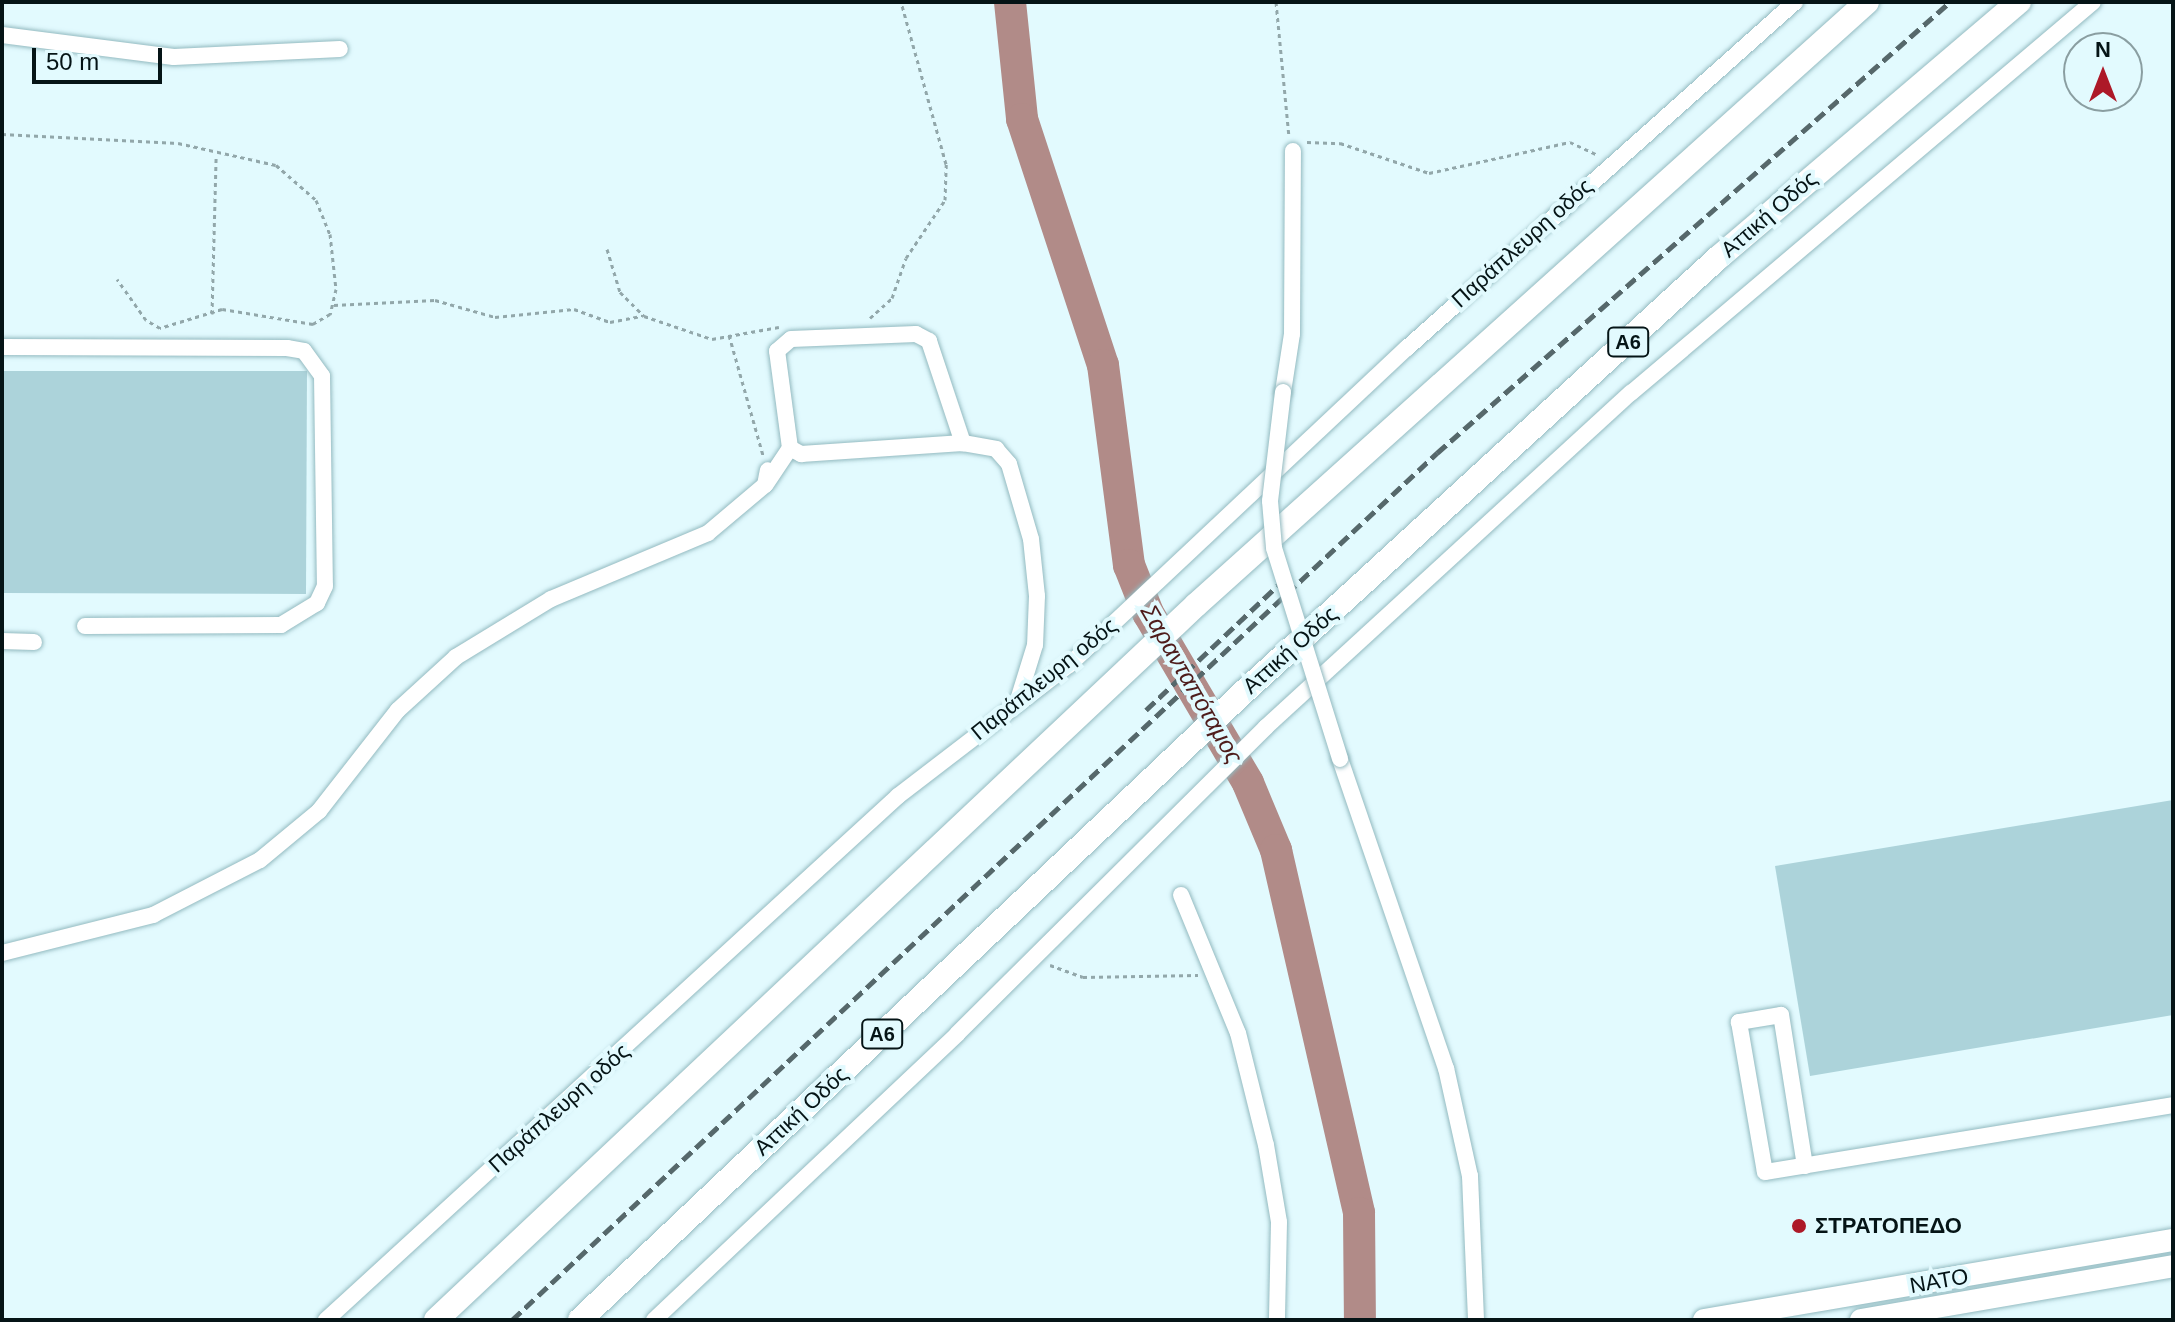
<!DOCTYPE html>
<html>
<head>
<meta charset="utf-8">
<style>
	body { margin:0 }
	#map { position:relative; width:2175px; height:1322px; overflow:hidden; background:#e2fafe; font-family:Arial,sans-serif }
	div>[style] { position:absolute }
	.river>* { height:32px; margin:-16px; padding:0 16px; transform-origin:16px; border-radius:16px; background:#b18b88 }
	.building>* { inset:0; background:#acd3da }
	.path>* { height:3px; margin-top:-1.5px; transform-origin:0; background:repeating-linear-gradient(90deg,#92a7aa 0 4px,transparent 0 8px) }
	.roads { filter:drop-shadow(0 0 2px #93bac0) drop-shadow(0 0 2px #93bac0) }
	.minor>* { height:16px; margin:-8px; padding:0 8px; transform-origin:8px; border-radius:8px; background:#fff }
	.major>* { height:22px; margin:-11px; padding:0 11px; transform-origin:11px; border-radius:11px; background:#fff }
	.highway>* { height:24px; margin:-12px; padding:0 12px; transform-origin:12px; border-radius:12px; background:#fff }
	.rail>* { height:5px; margin-top:-2.5px; transform-origin:0; background:repeating-linear-gradient(90deg,#56686b 0 12px,transparent 0 18px) }
	.bridges { filter:drop-shadow(0 0 2px #93bac0) drop-shadow(0 0 2px #93bac0) }
	.minor-bridge>* { height:16px; margin:-8px; padding:0 8px; transform-origin:8px; border-radius:8px; background:#fff }
	.dots>* { width:22px; height:22px; translate:-50% -50%; box-sizing:border-box; border:4px solid #e2fafe; border-radius:50% }
	span { translate:-50% -50%; white-space:nowrap; text-align:center; line-height:1.15; -webkit-text-stroke:8px #e2fafe; paint-order:stroke }
	.shield-label span { padding:2px 6px; background:#e2fafe; border:2px solid; border-radius:6px; -webkit-text-stroke-width:0 }
	.shield-label { font-size:20px; color:#051416; font-weight:700 }
	.street-label { font-size:22px; color:#051416 }
	.poi-label { font-size:22px; color:#051416; font-weight:700 }
	.left { translate:0 -50%; text-align:left }
	.water-label { font-size:24px; color:#4e1c1b; font-style:italic }
	.frame { position:absolute; inset:0; border:4px solid #051416; pointer-events:none }
	.north { position:absolute; left:2063px; top:32px; width:80px; height:80px; box-sizing:border-box; background:#e2fafe; border:2px solid #8a9ea1; border-radius:50%; rotate:0deg; font-size:22px; font-weight:700; line-height:32px; text-align:center; color:#051416 }
	.north::after { content:''; display:block; margin:auto; width:28px; height:36px; background:#ad1928; clip-path:polygon(50% 0,100% 100%,50% 72%,0 100%) }
	.scale { position:absolute; left:32px; top:48px; width:130px; height:36px; box-sizing:border-box; border:4px solid #051416; border-top:0; padding-left:10px; font-size:24px; line-height:28px; white-space:nowrap; color:#051416; -webkit-text-stroke:6px #e2fafe; paint-order:stroke }
</style>
</head>
<body>
<div id="map">
	<div class="river">
		<div style="left:1010px;top:2px;width:118px;rotate:84.1deg"></div>
		<div style="left:1022px;top:119px;width:259px;rotate:71.8deg"></div>
		<div style="left:1103px;top:365px;width:202px;rotate:82.6deg"></div>
		<div style="left:1129px;top:565px;width:52px;rotate:68.4deg"></div>
		<div style="left:1148px;top:613px;width:197px;rotate:59.5deg"></div>
		<div style="left:1248px;top:783px;width:73px;rotate:67.3deg"></div>
		<div style="left:1276px;top:850px;width:372px;rotate:77.1deg"></div>
		<div style="left:1359px;top:1213px;width:107px;rotate:89.5deg"></div>
	</div>
	<div class="building">
		<div style="clip-path:polygon(2px 371px,307px 371px,306px 594px,2px 593px)"></div>
		<div style="clip-path:polygon(2173px 800px,2173px 1015px,1810px 1076px,1775px 866px)"></div>
	</div>
	<div class="path">
		<div style="left:1276px;top:2px;width:135px;rotate:84.5deg"></div>
		<div style="left:2px;top:134px;width:176px;rotate:2.9deg"></div>
		<div style="left:178px;top:143px;width:100px;rotate:12.7deg"></div>
		<div style="left:276px;top:165px;width:53px;rotate:41.2deg"></div>
		<div style="left:316px;top:200px;width:37px;rotate:68deg"></div>
		<div style="left:330px;top:234px;width:55px;rotate:83.8deg"></div>
		<div style="left:336px;top:289px;width:26px;rotate:103deg"></div>
		<div style="left:330px;top:314px;width:20px;rotate:150deg"></div>
		<div style="left:313px;top:324px;width:92px;rotate:-170.6deg"></div>
		<div style="left:222px;top:309px;width:65px;rotate:163deg"></div>
		<div style="left:160px;top:328px;width:16px;rotate:-150deg"></div>
		<div style="left:146px;top:320px;width:50px;rotate:-125.3deg"></div>
		<div style="left:1307px;top:142px;width:33px;rotate:2deg"></div>
		<div style="left:1340px;top:143px;width:94px;rotate:18.6deg"></div>
		<div style="left:1429px;top:173px;width:144px;rotate:-12.4deg"></div>
		<div style="left:1570px;top:142px;width:31px;rotate:25deg"></div>
		<div style="left:607px;top:249px;width:45px;rotate:73.2deg"></div>
		<div style="left:620px;top:292px;width:34px;rotate:45deg"></div>
		<div style="left:644px;top:316px;width:72px;rotate:18.7deg"></div>
		<div style="left:712px;top:339px;width:68px;rotate:-10.2deg"></div>
		<div style="left:334px;top:305px;width:101px;rotate:-2.8deg"></div>
		<div style="left:435px;top:300px;width:62px;rotate:15.8deg"></div>
		<div style="left:495px;top:317px;width:79px;rotate:-5.8deg"></div>
		<div style="left:574px;top:309px;width:38px;rotate:20deg"></div>
		<div style="left:610px;top:322px;width:33px;rotate:-11deg"></div>
		<div style="left:212px;top:314px;width:158px;rotate:-88.5deg"></div>
		<div style="left:870px;top:318px;width:30px;rotate:-42deg"></div>
		<div style="left:892px;top:298px;width:42px;rotate:-70.7deg"></div>
		<div style="left:906px;top:258px;width:70px;rotate:-56.1deg"></div>
		<div style="left:945px;top:200px;width:36px;rotate:-88deg"></div>
		<div style="left:946px;top:164px;width:168px;rotate:-105.5deg"></div>
		<div style="left:729px;top:335px;width:125px;rotate:74.2deg"></div>
		<div style="left:1050px;top:965px;width:35px;rotate:20deg"></div>
		<div style="left:1083px;top:977px;width:115px;rotate:-1deg"></div>
	</div>
	<div class="roads">
		<div class="minor">
			<div style="left:2px;top:35px;width:173px;rotate:7.3deg"></div>
			<div style="left:174px;top:57px;width:166px;rotate:-2.8deg"></div>
			<div style="left:2px;top:347px;width:285px;rotate:0.2deg"></div>
			<div style="left:287px;top:348px;width:17px;rotate:10deg"></div>
			<div style="left:304px;top:351px;width:31px;rotate:54deg"></div>
			<div style="left:322px;top:376px;width:210px;rotate:89.2deg"></div>
			<div style="left:325px;top:586px;width:19px;rotate:115deg"></div>
			<div style="left:317px;top:603px;width:42px;rotate:148.6deg"></div>
			<div style="left:281px;top:625px;width:196px;rotate:179.7deg"></div>
			<div style="left:1283px;top:392px;width:59px;rotate:-81.2deg"></div>
			<div style="left:1292px;top:334px;width:183px;rotate:-89.7deg"></div>
			<div style="left:790px;top:448px;width:13px;rotate:29deg"></div>
			<div style="left:801px;top:454px;width:162px;rotate:-3.9deg"></div>
			<div style="left:963px;top:443px;width:34px;rotate:10deg"></div>
			<div style="left:996px;top:449px;width:20px;rotate:49deg"></div>
			<div style="left:1009px;top:464px;width:78px;rotate:73.7deg"></div>
			<div style="left:1031px;top:539px;width:57px;rotate:84deg"></div>
			<div style="left:1037px;top:596px;width:49px;rotate:92.3deg"></div>
			<div style="left:1035px;top:645px;width:61px;rotate:107.2deg"></div>
			<div style="left:766px;top:484px;width:43px;rotate:-56.3deg"></div>
			<div style="left:790px;top:448px;width:98px;rotate:-97.6deg"></div>
			<div style="left:777px;top:351px;width:18px;rotate:-41deg"></div>
			<div style="left:791px;top:339px;width:125px;rotate:-2.3deg"></div>
			<div style="left:916px;top:334px;width:15px;rotate:28deg"></div>
			<div style="left:929px;top:341px;width:108px;rotate:71.6deg"></div>
			<div style="left:2px;top:641px;width:32px;rotate:2deg"></div>
			<div style="left:1340px;top:759px;width:327px;rotate:71.1deg"></div>
			<div style="left:1446px;top:1068px;width:111px;rotate:77.5deg"></div>
			<div style="left:1470px;top:1176px;width:144px;rotate:87.6deg"></div>
			<div style="left:1181px;top:895px;width:149px;rotate:67.6deg"></div>
			<div style="left:1238px;top:1033px;width:115px;rotate:76deg"></div>
			<div style="left:1266px;top:1145px;width:78px;rotate:80.4deg"></div>
			<div style="left:1279px;top:1222px;width:98px;rotate:91.2deg"></div>
			<div style="left:2px;top:953px;width:156px;rotate:-14.1deg"></div>
			<div style="left:153px;top:915px;width:120px;rotate:-27.2deg"></div>
			<div style="left:260px;top:860px;width:77px;rotate:-39.7deg"></div>
			<div style="left:319px;top:811px;width:128px;rotate:-52deg"></div>
			<div style="left:398px;top:710px;width:79px;rotate:-42.4deg"></div>
			<div style="left:456px;top:657px;width:111px;rotate:-31.4deg"></div>
			<div style="left:551px;top:599px;width:170px;rotate:-22.8deg"></div>
			<div style="left:708px;top:533px;width:75px;rotate:-40.1deg"></div>
			<div style="left:765px;top:485px;width:15px;rotate:-79deg"></div>
			<div style="left:1805px;top:1166px;width:153px;rotate:-99deg"></div>
			<div style="left:1781px;top:1015px;width:43px;rotate:170.5deg"></div>
			<div style="left:1739px;top:1022px;width:152px;rotate:80.2deg"></div>
			<div style="left:1765px;top:1172px;width:413px;rotate:-9.3deg"></div>
			<div style="left:326px;top:1320px;width:776px;rotate:-42.49deg"></div>
			<div style="left:898px;top:796px;width:215px;rotate:-37.5deg"></div>
			<div style="left:1069px;top:665px;width:463px;rotate:-43.2deg"></div>
			<div style="left:1407px;top:348px;width:520px;rotate:-41.73deg"></div>
			<div style="left:654px;top:1320px;width:417px;rotate:-43.3deg"></div>
			<div style="left:957px;top:1034px;width:436px;rotate:-44.8deg"></div>
			<div style="left:1266px;top:727px;width:495px;rotate:-42.5deg"></div>
			<div style="left:1631px;top:393px;width:605px;rotate:-40.24deg"></div>
		</div>
		<div class="major">
			<div style="left:1704px;top:1320px;width:476px;rotate:-9.7deg"></div>
			<div style="left:1861px;top:1320px;width:317px;rotate:-9.8deg"></div>
		</div>
		<div class="highway">
			<div style="left:436px;top:1320px;width:1043px;rotate:-43.25deg"></div>
			<div style="left:1196px;top:605px;width:902px;rotate:-41.94deg"></div>
			<div style="left:580px;top:1320px;width:915px;rotate:-43.41deg"></div>
			<div style="left:1245px;top:691px;width:643px;rotate:-42.48deg"></div>
			<div style="left:1719px;top:257px;width:394px;rotate:-40.4deg"></div>
		</div>
	</div>
	<div class="rail">
		<div style="left:1146px;top:710px;width:197px;rotate:-43.4deg"></div>
		<div style="left:512px;top:1320px;width:1268px;rotate:-43.15deg"></div>
		<div style="left:1437px;top:453px;width:683px;rotate:-41.32deg"></div>
	</div>
	<div class="bridges">
		<div class="minor-bridge">
			<div style="left:1283px;top:392px;width:110px;rotate:96.8deg"></div>
			<div style="left:1270px;top:501px;width:47px;rotate:85.1deg"></div>
			<div style="left:1274px;top:548px;width:221px;rotate:72.6deg"></div>
		</div>
	</div>
	<div class="dots">
		<div style="left:1799px;top:1226px;background:#ad1928"></div>
	</div>
	<div class="shield-label">
		<span style="left:1628px;top:342px">Α6</span>
		<span style="left:882px;top:1034px">Α6</span>
	</div>
	<div class="street-label">
		<span style="left:1769px;top:214px;rotate:-41deg">Αττική Οδός</span>
		<span style="left:1522px;top:243px;rotate:-42deg">Παράπλευρη οδός</span>
		<span style="left:1290px;top:650px;rotate:-42deg">Αττική Οδός</span>
		<span style="left:1044px;top:679px;rotate:-39deg">Παράπλευρη οδός</span>
		<span style="left:559px;top:1108px;rotate:-42deg">Παράπλευρη οδός</span>
		<span style="left:801px;top:1111px;rotate:-43deg">Αττική Οδός</span>
		<span style="left:1939px;top:1281px;rotate:-10deg">ΝΑΤΟ</span>
	</div>
	<div class="poi-label">
		<span class="left" style="left:1815px;top:1226px">ΣΤΡΑΤΟΠΕΔΟ</span>
	</div>
	<div class="water-label">
		<span style="left:1192px;top:684px;rotate:60deg">Σαρανταπόταμος</span>
	</div>
	<div class="frame"></div>
	<div class="north">N</div>
	<div class="scale">50 m</div>
</div>
</body>
</html>
